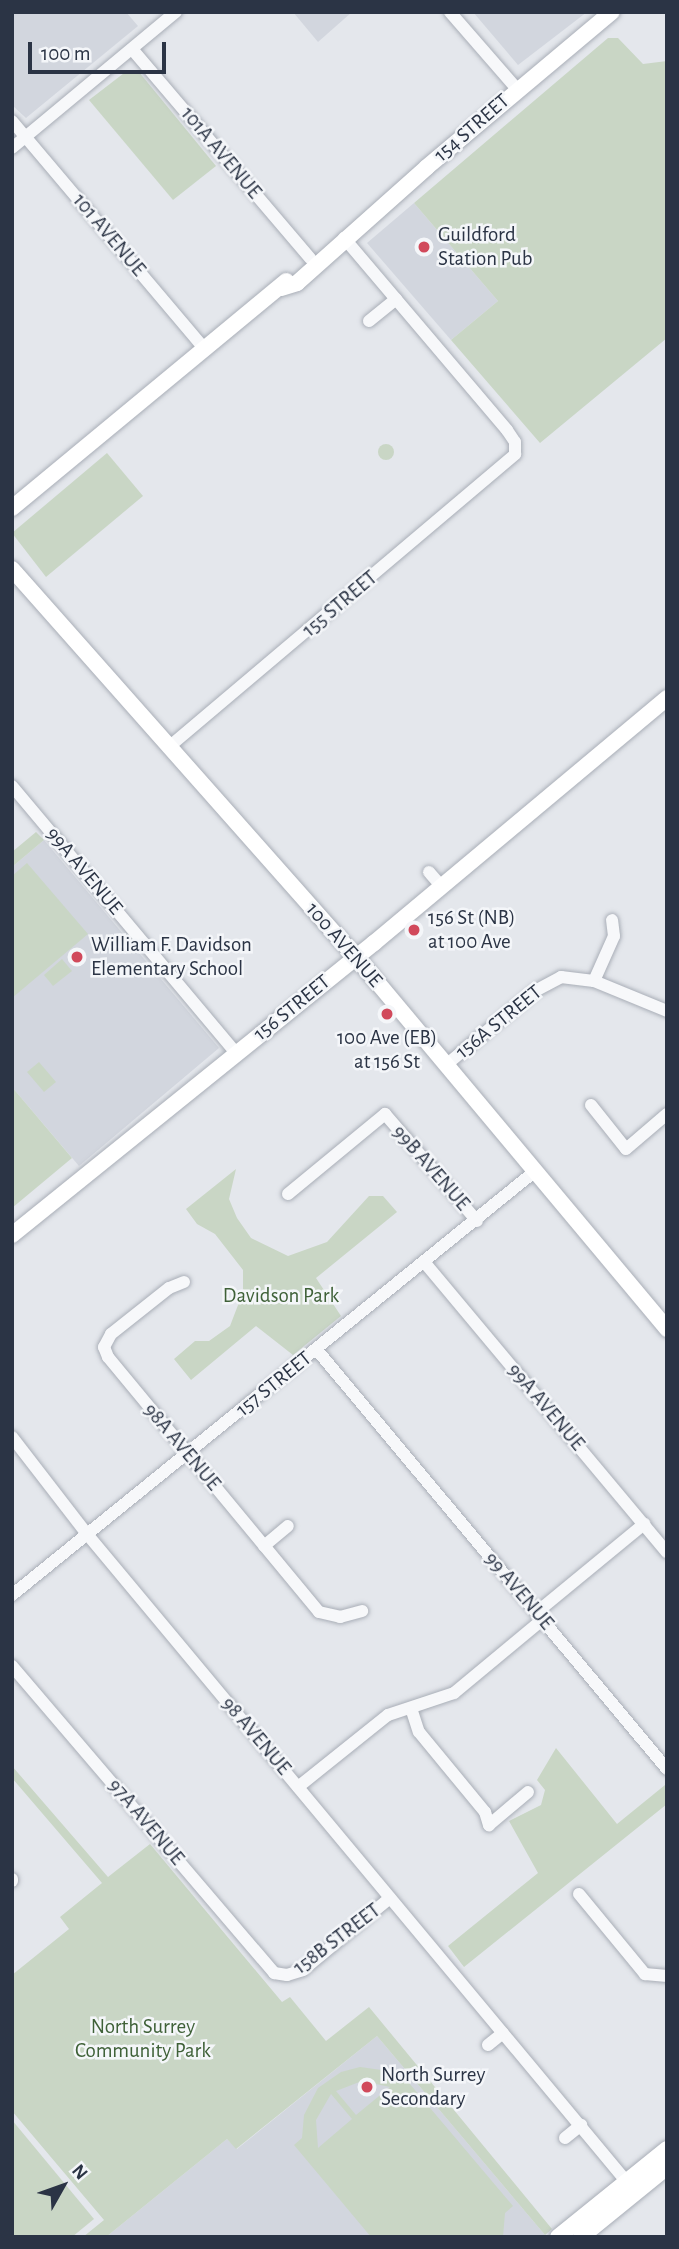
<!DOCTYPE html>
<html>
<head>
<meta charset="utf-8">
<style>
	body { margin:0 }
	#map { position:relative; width:679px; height:2249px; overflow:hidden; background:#e4e7ec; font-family:"Alegreya Sans",sans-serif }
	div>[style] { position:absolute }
	.built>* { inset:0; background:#d2d6de }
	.green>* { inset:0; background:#c9d6c5 }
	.round { border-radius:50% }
	.roads { filter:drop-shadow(0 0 2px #a9aeb7) drop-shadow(0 0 2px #a9aeb7) }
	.minor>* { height:12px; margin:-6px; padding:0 6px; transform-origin:6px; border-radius:6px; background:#f7f8fa }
	.major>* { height:16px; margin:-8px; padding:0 8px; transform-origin:8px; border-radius:8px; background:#fff }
	.dots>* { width:19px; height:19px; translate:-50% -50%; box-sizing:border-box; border:4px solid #f4f6f9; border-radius:50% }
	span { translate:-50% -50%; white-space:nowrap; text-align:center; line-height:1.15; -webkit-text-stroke:5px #f4f6f9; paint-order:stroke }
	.street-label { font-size:21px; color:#2b3445 }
	.poi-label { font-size:21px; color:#2b3445 }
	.left { translate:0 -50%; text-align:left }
	.park-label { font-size:21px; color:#3f6138 }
	.frame { position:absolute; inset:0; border:14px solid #2b3445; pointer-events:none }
	.north { position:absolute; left:28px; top:2151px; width:70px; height:70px; -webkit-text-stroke:5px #f4f6f9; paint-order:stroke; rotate:50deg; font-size:19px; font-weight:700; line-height:28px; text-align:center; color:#2b3445 }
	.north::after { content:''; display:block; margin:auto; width:24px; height:32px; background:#2b3445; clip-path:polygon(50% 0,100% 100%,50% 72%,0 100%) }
	.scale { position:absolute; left:28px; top:42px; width:138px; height:32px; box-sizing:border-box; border:4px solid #2b3445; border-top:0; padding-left:9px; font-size:21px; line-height:24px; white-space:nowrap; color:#2b3445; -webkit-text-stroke:5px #f4f6f9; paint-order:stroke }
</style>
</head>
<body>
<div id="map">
	<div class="built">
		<div style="clip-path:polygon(12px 12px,126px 12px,138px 26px,26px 118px,12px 105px)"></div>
		<div style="clip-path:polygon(293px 12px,352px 12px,318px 42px)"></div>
		<div style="clip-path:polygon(473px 12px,587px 12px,518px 65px)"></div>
		<div style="clip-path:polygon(414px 203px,498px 301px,451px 340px,367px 243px)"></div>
		<div style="clip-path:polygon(44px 840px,219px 1048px,79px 1166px,12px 1087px,12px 867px)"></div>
		<div style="clip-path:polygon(377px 2036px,545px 2235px,106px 2237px,227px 2139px,237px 2149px)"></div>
	</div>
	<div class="green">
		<div style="clip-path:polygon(608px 38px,618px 38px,643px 64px,667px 61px,667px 338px,540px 443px,451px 340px,498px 301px,414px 203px)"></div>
		<div style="clip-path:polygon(128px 70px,139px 72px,216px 166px,173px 200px,89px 100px)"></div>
		<div class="round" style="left:378px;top:444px;width:16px;height:16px"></div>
		<div style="clip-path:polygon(107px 453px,143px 496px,46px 577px,12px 533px)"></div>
		<div style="clip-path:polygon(36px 832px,44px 840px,12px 867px,12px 852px)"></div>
		<div style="clip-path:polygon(27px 863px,88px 934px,12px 998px,12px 876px)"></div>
		<div style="clip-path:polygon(62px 959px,72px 971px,53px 986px,44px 975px)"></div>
		<div style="clip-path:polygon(39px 1062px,56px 1082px,44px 1092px,27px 1072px)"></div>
		<div style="clip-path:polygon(12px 1087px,72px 1158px,12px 1208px)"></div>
		<div style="clip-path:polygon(236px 1169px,229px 1199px,237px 1218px,251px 1238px,288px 1256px,327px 1242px,369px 1196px,383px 1196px,397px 1212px,316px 1278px,341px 1316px,293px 1355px,256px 1326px,191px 1380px,174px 1359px,195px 1341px,209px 1341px,230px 1326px,243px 1292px,243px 1270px,215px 1234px,197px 1224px,186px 1209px)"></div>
		<div style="clip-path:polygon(556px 1748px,617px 1824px,665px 1785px,667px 1804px,464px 1967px,448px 1946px,538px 1873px,509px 1821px,541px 1805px,545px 1790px,537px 1780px)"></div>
		<div style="clip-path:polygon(12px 1766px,108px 1877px,150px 1844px,282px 2002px,290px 1997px,326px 2041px,369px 2007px,552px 2229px,545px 2235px,377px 2036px,236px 2149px,227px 2139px,106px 2237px,83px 2237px,104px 2220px,12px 2111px,12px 1975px,69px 1929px,60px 1917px,102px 1883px,12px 1778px)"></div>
		<div style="clip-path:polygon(evenodd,360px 2067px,389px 2071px,409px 2083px,513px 2206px,505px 2213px,503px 2237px,371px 2237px,294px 2145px,302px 2138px,304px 2115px,318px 2088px,341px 2072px,360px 2067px,362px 2081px,390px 2087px,356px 2115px,336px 2091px,362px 2081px,360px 2067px,331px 2094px,352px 2119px,318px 2148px,316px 2120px,331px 2094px)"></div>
		<div style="clip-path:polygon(12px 2120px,94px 2219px,72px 2237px,12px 2237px)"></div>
	</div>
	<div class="roads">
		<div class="minor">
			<div style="left:450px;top:12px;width:102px;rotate:49deg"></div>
			<div style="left:132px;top:49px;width:275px;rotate:49.6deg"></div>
			<div style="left:12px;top:121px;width:299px;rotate:49.8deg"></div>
			<div style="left:12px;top:148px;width:213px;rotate:-39.7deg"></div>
			<div style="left:369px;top:321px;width:35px;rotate:-39deg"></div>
			<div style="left:170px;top:746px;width:452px;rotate:-40.2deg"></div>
			<div style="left:515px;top:454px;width:12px;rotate:-90deg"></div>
			<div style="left:515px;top:442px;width:14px;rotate:-124deg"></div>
			<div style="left:507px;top:430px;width:252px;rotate:-130.3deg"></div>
			<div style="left:12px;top:786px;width:349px;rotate:50deg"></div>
			<div style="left:429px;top:872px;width:20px;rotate:49deg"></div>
			<div style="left:594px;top:981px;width:49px;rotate:-66deg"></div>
			<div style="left:614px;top:936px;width:16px;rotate:-97deg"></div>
			<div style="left:446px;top:1065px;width:116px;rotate:-39.7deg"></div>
			<div style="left:535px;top:991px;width:30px;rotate:-28deg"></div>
			<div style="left:561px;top:977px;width:33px;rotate:7deg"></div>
			<div style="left:594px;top:981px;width:79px;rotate:22.3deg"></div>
			<div style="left:591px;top:1105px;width:56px;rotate:51.5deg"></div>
			<div style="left:626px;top:1149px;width:54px;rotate:-40.5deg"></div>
			<div style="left:288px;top:1194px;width:126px;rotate:-39.5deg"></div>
			<div style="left:385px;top:1114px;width:141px;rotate:49.3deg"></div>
			<div style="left:425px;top:1263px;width:377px;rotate:50.1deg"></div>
			<div style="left:184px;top:1282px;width:16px;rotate:158deg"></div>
			<div style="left:169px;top:1288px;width:74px;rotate:141.6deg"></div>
			<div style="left:111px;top:1334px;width:15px;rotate:118deg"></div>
			<div style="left:104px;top:1347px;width:11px;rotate:68deg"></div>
			<div style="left:108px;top:1357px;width:331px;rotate:50.4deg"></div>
			<div style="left:319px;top:1612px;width:22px;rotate:13deg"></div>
			<div style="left:340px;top:1617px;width:23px;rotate:-15deg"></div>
			<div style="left:317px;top:1350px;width:546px;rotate:50.13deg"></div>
			<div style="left:12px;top:1437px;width:123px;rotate:52.3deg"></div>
			<div style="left:87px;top:1534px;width:850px;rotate:50.2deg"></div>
			<div style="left:264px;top:1546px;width:31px;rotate:-40deg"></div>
			<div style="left:12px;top:1595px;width:672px;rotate:-39.02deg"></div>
			<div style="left:537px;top:1612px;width:139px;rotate:-39.4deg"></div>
			<div style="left:12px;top:1666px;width:404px;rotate:49.5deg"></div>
			<div style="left:274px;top:1973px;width:13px;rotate:9deg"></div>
			<div style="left:287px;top:1975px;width:17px;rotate:-17deg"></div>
			<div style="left:303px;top:1970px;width:113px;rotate:-39.6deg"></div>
			<div style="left:411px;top:1708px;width:25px;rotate:72deg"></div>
			<div style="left:419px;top:1732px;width:104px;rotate:50.5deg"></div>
			<div style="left:485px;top:1812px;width:14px;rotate:73deg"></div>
			<div style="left:489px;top:1825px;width:51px;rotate:-40.2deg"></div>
			<div style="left:298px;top:1787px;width:115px;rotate:-38.7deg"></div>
			<div style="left:388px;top:1715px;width:70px;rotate:-18.4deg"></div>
			<div style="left:454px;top:1693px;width:116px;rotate:-39.7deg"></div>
			<div style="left:12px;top:1879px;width:2px;rotate:90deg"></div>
			<div style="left:579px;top:1894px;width:104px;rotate:50.5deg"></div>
			<div style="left:645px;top:1974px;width:22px;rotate:5deg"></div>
			<div style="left:488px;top:2045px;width:19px;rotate:-39deg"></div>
			<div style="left:565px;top:2138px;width:21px;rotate:-39deg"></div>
		</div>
		<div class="major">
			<div style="left:281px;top:288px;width:17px;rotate:-17deg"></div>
			<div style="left:297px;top:283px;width:174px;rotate:-41.7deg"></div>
			<div style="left:427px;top:167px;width:241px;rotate:-40deg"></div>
			<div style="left:12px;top:508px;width:356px;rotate:-39.6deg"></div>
			<div style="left:12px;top:569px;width:536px;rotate:48.48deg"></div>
			<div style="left:367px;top:970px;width:468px;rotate:50.1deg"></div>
			<div style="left:12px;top:1235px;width:465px;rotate:-38.9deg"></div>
			<div style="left:374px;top:943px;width:382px;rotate:-39.9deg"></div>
			<div style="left:558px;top:2237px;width:140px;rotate:-38.9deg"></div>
			<div style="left:581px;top:2237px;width:111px;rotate:-39.1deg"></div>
		</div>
	</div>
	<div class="dots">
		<div style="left:424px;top:247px;background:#d1495b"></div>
		<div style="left:414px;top:930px;background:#d1495b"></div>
		<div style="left:77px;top:957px;background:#d1495b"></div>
		<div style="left:387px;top:1014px;background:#d1495b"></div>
		<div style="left:367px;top:2087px;background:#d1495b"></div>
	</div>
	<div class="street-label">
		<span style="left:472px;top:128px;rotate:-41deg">154 STREET</span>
		<span style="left:221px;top:153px;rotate:50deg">101A AVENUE</span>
		<span style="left:109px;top:235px;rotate:50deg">101 AVENUE</span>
		<span style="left:340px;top:604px;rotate:-40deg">155 STREET</span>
		<span style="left:84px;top:871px;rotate:50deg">99A AVENUE</span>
		<span style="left:344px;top:945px;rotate:49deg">100 AVENUE</span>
		<span style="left:292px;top:1008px;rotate:-39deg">156 STREET</span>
		<span style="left:499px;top:1022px;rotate:-39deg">156A STREET</span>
		<span style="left:431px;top:1168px;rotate:49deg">99B AVENUE</span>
		<span style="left:274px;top:1384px;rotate:-39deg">157 STREET</span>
		<span style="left:546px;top:1407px;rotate:50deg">99A AVENUE</span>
		<span style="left:182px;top:1447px;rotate:50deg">98A AVENUE</span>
		<span style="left:519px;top:1591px;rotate:50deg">99 AVENUE</span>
		<span style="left:256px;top:1736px;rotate:50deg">98 AVENUE</span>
		<span style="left:146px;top:1822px;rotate:50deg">97A AVENUE</span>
		<span style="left:337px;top:1939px;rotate:-37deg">158B STREET</span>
	</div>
	<div class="poi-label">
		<span class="left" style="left:438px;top:247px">Guildford<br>Station Pub</span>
		<span class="left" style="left:428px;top:930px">156 St (NB)<br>at 100 Ave</span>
		<span class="left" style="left:91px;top:957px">William F. Davidson<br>Elementary School</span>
		<span style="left:387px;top:1050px">100 Ave (EB)<br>at 156 St</span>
		<span class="left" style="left:381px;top:2087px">North Surrey<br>Secondary</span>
	</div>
	<div class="park-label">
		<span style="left:281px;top:1296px">Davidson Park</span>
		<span style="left:143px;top:2039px">North Surrey<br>Community Park</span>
	</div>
	<div class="frame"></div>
	<div class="north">N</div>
	<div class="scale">100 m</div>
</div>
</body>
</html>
